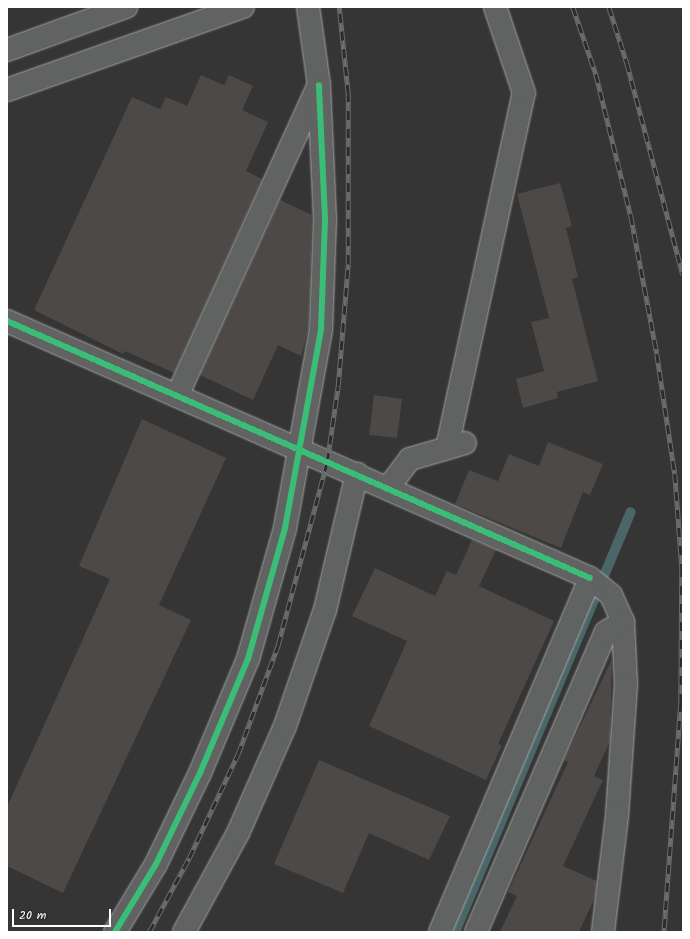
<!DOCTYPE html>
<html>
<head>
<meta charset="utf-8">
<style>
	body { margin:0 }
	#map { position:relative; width:690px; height:939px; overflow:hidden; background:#353535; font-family:Kalam,sans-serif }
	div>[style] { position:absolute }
	.stream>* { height:10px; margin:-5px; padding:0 5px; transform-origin:5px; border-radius:5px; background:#4a6669 }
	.building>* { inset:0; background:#4c4947 }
	.roads { filter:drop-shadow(0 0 1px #a4a4a4) drop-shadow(0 0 1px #a4a4a4) }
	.street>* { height:22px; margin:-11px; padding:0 11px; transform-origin:11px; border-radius:11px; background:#616262 }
	.secondary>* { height:22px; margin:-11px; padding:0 11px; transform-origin:11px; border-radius:11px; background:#616262 }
	.rail>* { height:4.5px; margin-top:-2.25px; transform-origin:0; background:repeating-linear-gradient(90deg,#2a2d2e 0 9px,#6b6c6c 0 18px); box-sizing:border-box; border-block:1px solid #6b6c6c }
	.cycleway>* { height:6px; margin:-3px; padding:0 3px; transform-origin:3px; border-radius:3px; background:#3abd76 }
	span { translate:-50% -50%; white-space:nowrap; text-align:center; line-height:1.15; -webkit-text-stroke:3.5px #2a2d2e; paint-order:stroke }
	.frame { position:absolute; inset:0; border:8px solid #fff; pointer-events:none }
	.scale { position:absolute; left:12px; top:909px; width:99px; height:18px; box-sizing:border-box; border:2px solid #fff; border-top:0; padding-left:5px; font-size:12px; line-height:14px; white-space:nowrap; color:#fff; -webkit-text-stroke:3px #2a2d2e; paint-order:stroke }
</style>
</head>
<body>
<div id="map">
	<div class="stream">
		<div style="left:455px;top:932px;width:455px;rotate:-67.3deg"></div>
	</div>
	<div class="building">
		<div style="clip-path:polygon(201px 75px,224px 85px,229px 75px,253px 86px,242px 110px,268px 122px,246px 171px,262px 179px,174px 373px,125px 351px,123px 354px,34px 310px,132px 97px,160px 109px,166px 97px,187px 106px)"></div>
		<div style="clip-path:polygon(560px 183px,572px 226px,566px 228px,578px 277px,572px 279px,598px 381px,557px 392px,558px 398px,523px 408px,516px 379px,544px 371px,531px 322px,549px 318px,517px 194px)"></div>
		<div style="clip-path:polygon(280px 200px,312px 215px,309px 328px,301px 356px,278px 345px,253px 400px,200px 375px)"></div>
		<div style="clip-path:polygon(374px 395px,402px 399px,397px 438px,369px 435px)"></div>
		<div style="clip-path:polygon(142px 419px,226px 458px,159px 605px,191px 620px,63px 893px,7px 866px,7px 807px,110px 579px,79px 566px)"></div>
		<div style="clip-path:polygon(548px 442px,603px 464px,590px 495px,583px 492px,561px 548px,455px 504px,469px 470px,498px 481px,509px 454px,539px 466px)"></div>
		<div style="clip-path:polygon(472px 540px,496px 550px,479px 586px,554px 621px,498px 744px,502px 745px,486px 780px,369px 726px,407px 641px,352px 616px,375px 568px,435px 596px,447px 571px,456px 575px)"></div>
		<div style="clip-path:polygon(612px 659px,610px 741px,594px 776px,603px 780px,563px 866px,597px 881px,595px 897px,579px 932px,500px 932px,517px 896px,508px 892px,568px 762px,564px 760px)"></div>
		<div style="clip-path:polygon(319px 760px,450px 816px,429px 860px,369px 833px,343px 893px,274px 864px)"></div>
	</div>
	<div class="roads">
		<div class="street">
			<div style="left:7px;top:321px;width:590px;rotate:23.79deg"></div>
			<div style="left:547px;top:559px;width:47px;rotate:23.8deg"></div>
			<div style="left:590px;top:578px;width:27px;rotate:39deg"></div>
			<div style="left:611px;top:595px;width:30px;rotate:66deg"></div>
			<div style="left:623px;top:622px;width:62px;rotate:87.2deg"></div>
			<div style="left:626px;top:684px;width:132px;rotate:93.9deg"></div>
			<div style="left:617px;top:816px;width:117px;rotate:96.9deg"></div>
			<div style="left:177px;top:396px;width:342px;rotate:-65.5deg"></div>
			<div style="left:319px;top:85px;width:79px;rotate:-98deg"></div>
			<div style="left:447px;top:448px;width:363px;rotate:-77.8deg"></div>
			<div style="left:524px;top:93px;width:91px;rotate:-108.6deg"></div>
			<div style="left:388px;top:488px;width:36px;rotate:-53deg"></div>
			<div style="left:410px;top:459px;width:57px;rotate:-16.2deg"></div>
			<div style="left:115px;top:932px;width:79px;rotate:-58.9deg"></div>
			<div style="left:156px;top:864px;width:101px;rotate:-64.2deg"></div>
			<div style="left:200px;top:773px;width:124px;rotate:-67.2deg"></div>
			<div style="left:248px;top:659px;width:136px;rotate:-74.2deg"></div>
			<div style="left:285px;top:528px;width:202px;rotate:-79.7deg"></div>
			<div style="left:321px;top:329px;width:110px;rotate:-87.9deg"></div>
			<div style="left:325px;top:219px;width:134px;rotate:-92.6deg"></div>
			<div style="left:184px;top:932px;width:113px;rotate:-61.4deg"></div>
			<div style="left:238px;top:833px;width:117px;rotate:-66.3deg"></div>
			<div style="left:285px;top:726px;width:123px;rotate:-71deg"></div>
			<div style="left:325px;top:610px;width:140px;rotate:-76.8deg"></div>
			<div style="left:440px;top:932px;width:384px;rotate:-67deg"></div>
			<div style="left:476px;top:932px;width:327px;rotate:-66.6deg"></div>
			<div style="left:606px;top:632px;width:20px;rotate:-30deg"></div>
		</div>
		<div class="secondary">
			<div style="left:7px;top:50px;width:127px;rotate:-19.9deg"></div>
			<div style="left:7px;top:90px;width:250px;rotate:-19.4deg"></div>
		</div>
	</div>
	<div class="rail">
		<div style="left:573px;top:7px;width:71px;rotate:71.1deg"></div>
		<div style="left:596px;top:74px;width:146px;rotate:76.2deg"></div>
		<div style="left:631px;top:216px;width:140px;rotate:79.3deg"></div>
		<div style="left:657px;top:354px;width:121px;rotate:81.5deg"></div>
		<div style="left:675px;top:474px;width:94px;rotate:85.7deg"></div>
		<div style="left:682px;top:568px;width:135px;rotate:90.4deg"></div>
		<div style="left:681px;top:703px;width:230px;rotate:94.2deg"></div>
		<div style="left:609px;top:7px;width:59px;rotate:72.2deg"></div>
		<div style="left:627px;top:63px;width:219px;rotate:75.2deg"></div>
		<div style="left:683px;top:7px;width:1px;rotate:90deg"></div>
		<div style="left:149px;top:932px;width:84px;rotate:-61.6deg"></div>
		<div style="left:189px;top:858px;width:115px;rotate:-64.8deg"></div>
		<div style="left:238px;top:754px;width:116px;rotate:-69.8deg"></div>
		<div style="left:278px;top:645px;width:189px;rotate:-75deg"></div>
		<div style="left:327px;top:462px;width:77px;rotate:-81.8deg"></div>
		<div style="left:338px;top:386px;width:122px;rotate:-85.3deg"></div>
		<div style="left:348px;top:264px;width:170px;rotate:-90deg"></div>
		<div style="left:348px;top:94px;width:87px;rotate:-95.9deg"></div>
	</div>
	<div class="cycleway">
		<div style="left:7px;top:321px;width:637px;rotate:23.79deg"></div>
		<div style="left:115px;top:932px;width:79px;rotate:-58.9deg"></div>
		<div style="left:156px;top:864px;width:101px;rotate:-64.2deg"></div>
		<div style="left:200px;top:773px;width:124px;rotate:-67.2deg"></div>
		<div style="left:248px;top:659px;width:136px;rotate:-74.2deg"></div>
		<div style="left:285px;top:528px;width:202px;rotate:-79.7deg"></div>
		<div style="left:321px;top:329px;width:110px;rotate:-87.9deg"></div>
		<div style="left:325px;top:219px;width:134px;rotate:-92.6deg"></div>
	</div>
	<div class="frame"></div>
	<div class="scale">20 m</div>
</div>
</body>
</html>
